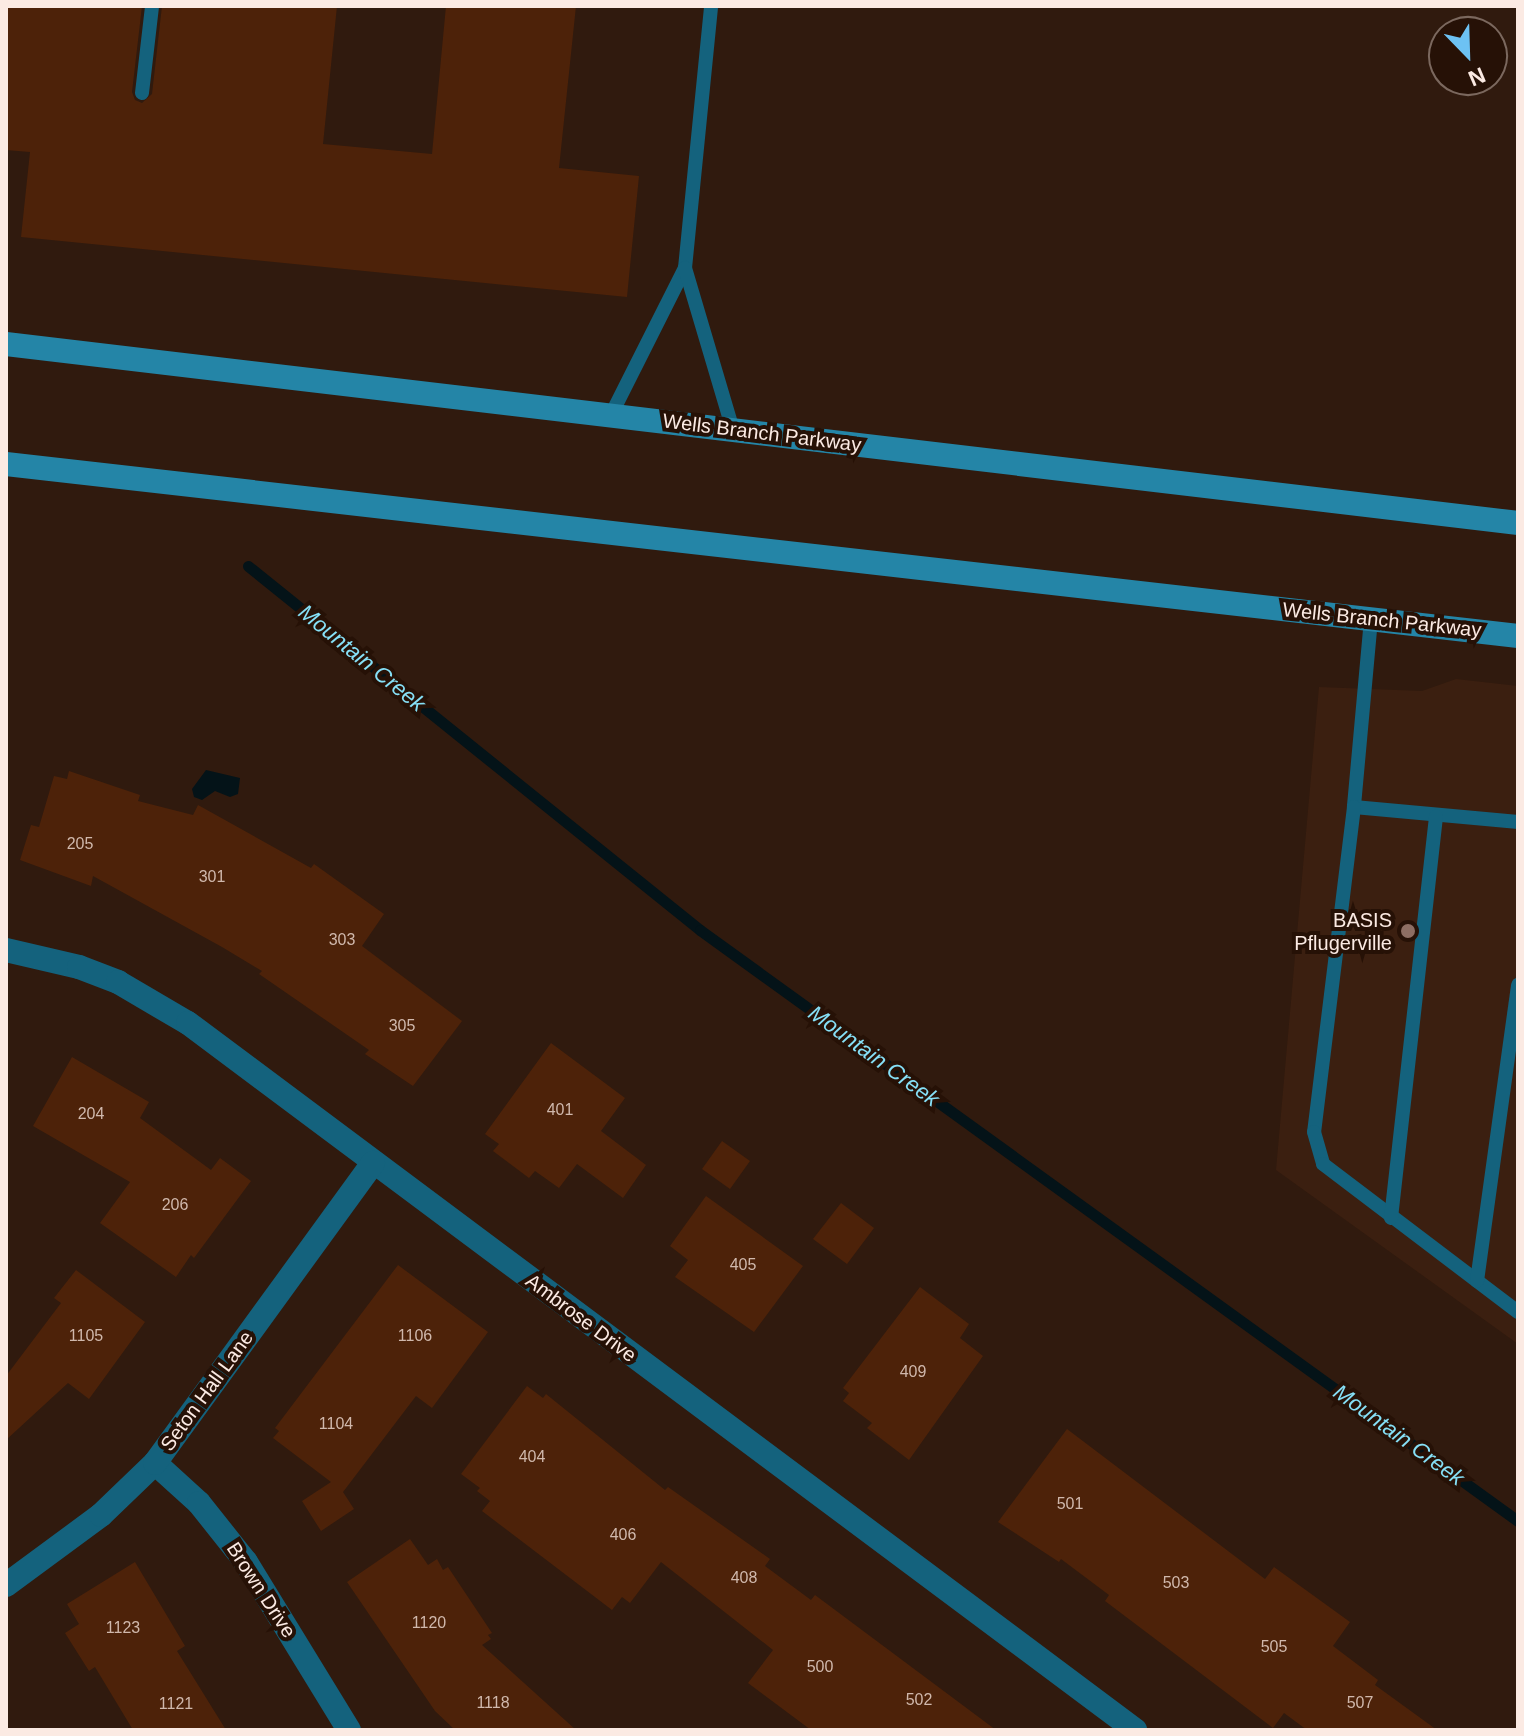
<!DOCTYPE html>
<html>
<head>
<meta charset="utf-8">
<style>
	body { margin:0 }
	#map { position:relative; width:1524px; height:1736px; overflow:hidden; background:#301a0e; font-family:Helvetica,sans-serif }
	div>[style] { position:absolute }
	.built>* { inset:0; background:#3b1f10 }
	.water>* { inset:0; background:#041318 }
	.stream>* { height:11px; margin:-5.5px; padding:0 5.5px; transform-origin:5.5px; border-radius:5.5px; background:#041318 }
	.building>* { inset:0; background:#4d2209 }
	.lane>* { height:14px; margin:-7px; padding:0 7px; transform-origin:7px; border-radius:7px; background:#14627d }
	.street>* { height:24px; margin:-12px; padding:0 12px; transform-origin:12px; border-radius:12px; background:#14627d }
	.secondary>* { height:24px; margin:-12px; padding:0 12px; transform-origin:12px; border-radius:12px; background:#2485a7 }
	.dots>* { width:22px; height:22px; translate:-50% -50%; box-sizing:border-box; border:4px solid #261106; border-radius:50% }
	span { translate:-50% -50%; white-space:nowrap; text-align:center; line-height:1.15; -webkit-text-stroke:8px #261106; paint-order:stroke }
	.number-label { font-size:16px; color:#d0b8ac }
	.number-label span { -webkit-text-stroke-width:0 }
	.street-label { font-size:20px; color:#fbeae3 }
	.poi-label { font-size:20px; color:#fbeae3 }
	.right { translate:-100% -50%; text-align:right }
	.water-label { font-size:22px; color:#86e0f7; font-style:italic }
	.frame { position:absolute; inset:0; border:8px solid #fbeae3; pointer-events:none }
	.north { position:absolute; left:1428px; top:16px; width:80px; height:80px; box-sizing:border-box; background:#261106; border:2px solid #7b685e; border-radius:50%; rotate:157deg; font-size:22px; font-weight:700; line-height:32px; text-align:center; color:#fbeae3 }
	.north::after { content:''; display:block; margin:auto; width:28px; height:36px; background:#6dc2f3; clip-path:polygon(50% 0,100% 100%,50% 72%,0 100%) }
</style>
</head>
<body>
<div id="map">
	<div class="built">
		<div style="clip-path:polygon(1456px 679px,1518px 686px,1518px 1344px,1276px 1170px,1319px 687px,1422px 691px)"></div>
	</div>
	<div class="water">
		<div style="clip-path:polygon(206px 770px,240px 778px,238px 794px,230px 797px,215px 791px,202px 800px,194px 797px,192px 789px)"></div>
	</div>
	<div class="stream">
		<div style="left:248px;top:566px;width:580px;rotate:38.84deg"></div>
		<div style="left:700px;top:930px;width:1009px;rotate:35.85deg"></div>
	</div>
	<div class="building">
		<div style="clip-path:polygon(6px 6px,142px 6px,132px 92px,135px 100px,142px 103px,152px 94px,162px 6px,337px 6px,323px 144px,432px 154px,446px 6px,576px 6px,559px 168px,639px 176px,627px 297px,21px 237px,30px 152px,6px 150px)"></div>
		<div style="clip-path:polygon(69px 771px,140px 795px,138px 801px,193px 815px,198px 805px,311px 868px,314px 864px,384px 914px,362px 946px,462px 1021px,413px 1086px,365px 1054px,369px 1050px,259px 974px,262px 971px,222px 947px,93px 876px,91px 886px,20px 860px,31px 825px,39px 827px,54px 776px,67px 779px)"></div>
		<div style="clip-path:polygon(551px 1043px,625px 1098px,601px 1131px,646px 1165px,623px 1198px,577px 1164px,559px 1188px,535px 1171px,529px 1178px,493px 1151px,499px 1144px,485px 1134px)"></div>
		<div style="clip-path:polygon(72px 1057px,149px 1102px,140px 1118px,211px 1170px,220px 1158px,251px 1181px,194px 1258px,191px 1255px,176px 1277px,100px 1223px,130px 1182px,33px 1126px)"></div>
		<div style="clip-path:polygon(722px 1141px,750px 1161px,730px 1189px,702px 1169px)"></div>
		<div style="clip-path:polygon(706px 1196px,803px 1266px,754px 1332px,675px 1277px,688px 1260px,670px 1246px)"></div>
		<div style="clip-path:polygon(841px 1203px,874px 1228px,847px 1264px,813px 1239px)"></div>
		<div style="clip-path:polygon(398px 1265px,488px 1332px,432px 1408px,416px 1396px,343px 1492px,354px 1509px,321px 1531px,302px 1501px,331px 1482px,273px 1438px,279px 1431px,275px 1428px)"></div>
		<div style="clip-path:polygon(76px 1270px,145px 1322px,89px 1399px,68px 1383px,6px 1440px,6px 1376px,61px 1303px,54px 1298px)"></div>
		<div style="clip-path:polygon(920px 1287px,969px 1324px,960px 1338px,983px 1356px,909px 1460px,867px 1428px,872px 1423px,843px 1401px,849px 1393px,843px 1388px)"></div>
		<div style="clip-path:polygon(527px 1386px,543px 1398px,546px 1394px,665px 1490px,668px 1487px,770px 1559px,765px 1566px,811px 1600px,815px 1595px,996px 1730px,811px 1730px,748px 1683px,773px 1650px,661px 1562px,630px 1603px,622px 1597px,612px 1610px,482px 1511px,490px 1501px,477px 1491px,480px 1488px,461px 1474px)"></div>
		<div style="clip-path:polygon(1067px 1429px,1265px 1579px,1274px 1567px,1350px 1622px,1333px 1646px,1378px 1680px,1375px 1685px,1437px 1730px,1307px 1730px,1284px 1713px,1273px 1728px,1105px 1601px,1109px 1595px,1061px 1559px,1059px 1562px,998px 1522px)"></div>
		<div style="clip-path:polygon(410px 1539px,428px 1565px,437px 1559px,443px 1570px,448px 1567px,492px 1633px,488px 1635px,491px 1639px,482px 1645px,576px 1730px,455px 1730px,435px 1711px,347px 1582px)"></div>
		<div style="clip-path:polygon(135px 1562px,185px 1646px,177px 1651px,226px 1730px,133px 1730px,95px 1667px,89px 1671px,65px 1633px,79px 1624px,67px 1604px)"></div>
	</div>
	<div class="lane">
		<div style="left:142px;top:93px;width:88px;rotate:-83.4deg"></div>
		<div style="left:685px;top:268px;width:263px;rotate:-84.3deg"></div>
		<div style="left:611px;top:415px;width:165px;rotate:-63.3deg"></div>
		<div style="left:685px;top:268px;width:169px;rotate:73.5deg"></div>
		<div style="left:1371px;top:619px;width:189px;rotate:95.2deg"></div>
		<div style="left:1354px;top:807px;width:165px;rotate:5.2deg"></div>
		<div style="left:1354px;top:807px;width:327px;rotate:97deg"></div>
		<div style="left:1314px;top:1132px;width:33px;rotate:74deg"></div>
		<div style="left:1323px;top:1164px;width:245px;rotate:37.2deg"></div>
		<div style="left:1391px;top:1218px;width:404px;rotate:-83.6deg"></div>
		<div style="left:1477px;top:1281px;width:299px;rotate:-82.1deg"></div>
	</div>
	<div class="street">
		<div style="left:6px;top:950px;width:75px;rotate:13.1deg"></div>
		<div style="left:79px;top:967px;width:42px;rotate:21deg"></div>
		<div style="left:118px;top:982px;width:81px;rotate:30.4deg"></div>
		<div style="left:188px;top:1023px;width:1182px;rotate:36.74deg"></div>
		<div style="left:155px;top:1463px;width:59px;rotate:42.3deg"></div>
		<div style="left:199px;top:1503px;width:75px;rotate:51.5deg"></div>
		<div style="left:246px;top:1562px;width:197px;rotate:58.5deg"></div>
		<div style="left:6px;top:1585px;width:118px;rotate:-36.4deg"></div>
		<div style="left:101px;top:1515px;width:75px;rotate:-43.9deg"></div>
		<div style="left:155px;top:1463px;width:371px;rotate:-54deg"></div>
	</div>
	<div class="secondary">
		<div style="left:6px;top:344px;width:1523px;rotate:6.75deg"></div>
		<div style="left:6px;top:464px;width:1522px;rotate:6.49deg"></div>
	</div>
	<div class="dots">
		<div style="left:1408px;top:931px;background:#8d6e63"></div>
	</div>
	<div class="number-label">
		<span style="left:80px;top:844px">205</span>
		<span style="left:212px;top:877px">301</span>
		<span style="left:342px;top:940px">303</span>
		<span style="left:402px;top:1026px">305</span>
		<span style="left:560px;top:1110px">401</span>
		<span style="left:91px;top:1114px">204</span>
		<span style="left:175px;top:1205px">206</span>
		<span style="left:743px;top:1265px">405</span>
		<span style="left:86px;top:1336px">1105</span>
		<span style="left:415px;top:1336px">1106</span>
		<span style="left:913px;top:1372px">409</span>
		<span style="left:336px;top:1424px">1104</span>
		<span style="left:532px;top:1457px">404</span>
		<span style="left:1070px;top:1504px">501</span>
		<span style="left:623px;top:1535px">406</span>
		<span style="left:744px;top:1578px">408</span>
		<span style="left:1176px;top:1583px">503</span>
		<span style="left:429px;top:1623px">1120</span>
		<span style="left:123px;top:1628px">1123</span>
		<span style="left:1274px;top:1647px">505</span>
		<span style="left:820px;top:1667px">500</span>
		<span style="left:919px;top:1700px">502</span>
		<span style="left:493px;top:1703px">1118</span>
		<span style="left:1360px;top:1703px">507</span>
		<span style="left:176px;top:1704px">1121</span>
	</div>
	<div class="street-label">
		<span style="left:762px;top:433px;rotate:7deg">Wells Branch Parkway</span>
		<span style="left:1382px;top:620px;rotate:6deg">Wells Branch Parkway</span>
		<span style="left:581px;top:1318px;rotate:37deg">Ambrose Drive</span>
		<span style="left:207px;top:1391px;rotate:-54deg">Seton Hall Lane</span>
		<span style="left:261px;top:1590px;rotate:57deg">Brown Drive</span>
	</div>
	<div class="poi-label">
		<span class="right" style="left:1392px;top:932px">BASIS<br>Pflugerville</span>
	</div>
	<div class="water-label">
		<span style="left:362px;top:658px;rotate:39deg">Mountain Creek</span>
		<span style="left:874px;top:1056px;rotate:36deg">Mountain Creek</span>
		<span style="left:1399px;top:1435px;rotate:36deg">Mountain Creek</span>
	</div>
	<div class="frame"></div>
	<div class="north">N</div>
</div>
</body>
</html>
